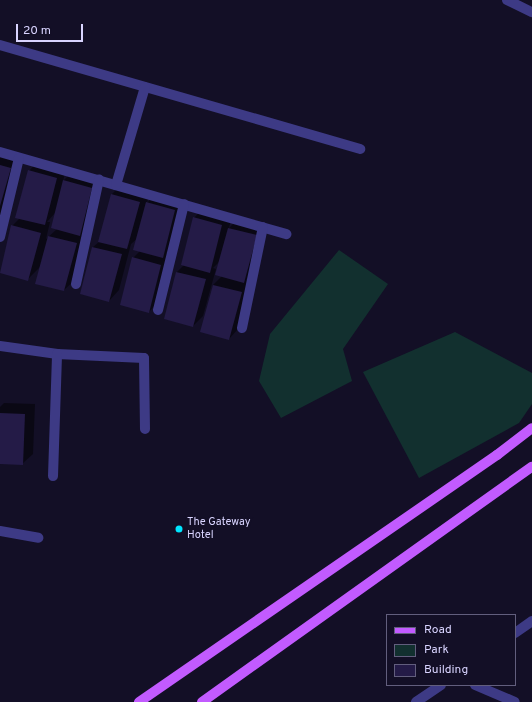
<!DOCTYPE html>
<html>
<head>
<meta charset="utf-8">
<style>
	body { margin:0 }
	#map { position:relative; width:532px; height:702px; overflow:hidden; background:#130f26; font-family:Overpass,sans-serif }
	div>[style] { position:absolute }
	.green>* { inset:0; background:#12302f }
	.shadow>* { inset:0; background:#0007 }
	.building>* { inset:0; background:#241b47 }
	.street>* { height:10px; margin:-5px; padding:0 5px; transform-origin:5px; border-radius:5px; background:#3d3a85 }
	.primary>* { height:10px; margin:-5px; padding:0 5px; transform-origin:5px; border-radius:5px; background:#c25bff }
	.dots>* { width:11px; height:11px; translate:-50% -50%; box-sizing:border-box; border:2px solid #130f26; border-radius:50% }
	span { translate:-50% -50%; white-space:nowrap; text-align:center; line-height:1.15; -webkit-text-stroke:4px #130f26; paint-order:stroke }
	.poi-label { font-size:11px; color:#d9d4ff }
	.left { translate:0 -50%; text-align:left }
	.legend { position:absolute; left:386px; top:614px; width:130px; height:72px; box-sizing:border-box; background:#130f26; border:1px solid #625e7d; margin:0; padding:5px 7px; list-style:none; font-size:12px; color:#d9d4ff }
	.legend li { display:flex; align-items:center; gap:8px; height:20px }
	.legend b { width:20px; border:1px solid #625e7d }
	.scale { position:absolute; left:16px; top:24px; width:67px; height:18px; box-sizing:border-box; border:2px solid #d9d4ff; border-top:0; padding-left:5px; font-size:12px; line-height:14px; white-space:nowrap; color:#d9d4ff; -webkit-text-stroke:3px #130f26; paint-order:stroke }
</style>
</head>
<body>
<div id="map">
	<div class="green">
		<div style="clip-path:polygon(339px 250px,388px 284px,343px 349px,352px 381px,281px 418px,259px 381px,270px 334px)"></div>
		<div style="clip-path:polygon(455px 332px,532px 373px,532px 404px,519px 423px,419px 478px,363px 372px)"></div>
	</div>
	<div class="shadow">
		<div style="clip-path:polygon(0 152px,20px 157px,8px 204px,1px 211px,6px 212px,0 234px)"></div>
		<div style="clip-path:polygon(evenodd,39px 160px,67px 167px,63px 181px,74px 170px,102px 177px,75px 280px,64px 290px,41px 266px,28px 279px,12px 226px,20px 218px,29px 171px,39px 160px,55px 213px,57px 229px,46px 239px,50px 222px,47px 222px,55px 213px)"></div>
		<div style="clip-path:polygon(122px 184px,150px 191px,147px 203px,157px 192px,185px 200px,173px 246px,166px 253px,171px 255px,159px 301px,149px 312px,133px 258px,140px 251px,138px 238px,131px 244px,119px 290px,109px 301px,81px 294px,93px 247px,100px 241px,112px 194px)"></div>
		<div style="clip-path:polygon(204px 207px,232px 215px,229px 228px,239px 218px,267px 225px,254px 272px,246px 280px,251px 282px,239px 328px,229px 339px,213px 285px,222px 276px,220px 261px,213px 268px,216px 269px,203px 316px,193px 326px,165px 319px,177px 272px,184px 265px,194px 218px)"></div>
		<div style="clip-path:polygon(4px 403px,35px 404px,33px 454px,22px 464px,0 463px,0 407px)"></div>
	</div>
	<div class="building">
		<div style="clip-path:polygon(0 165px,11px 168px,0 206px)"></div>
		<div style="clip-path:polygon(28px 170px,57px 178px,45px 225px,15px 218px)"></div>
		<div style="clip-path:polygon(63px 180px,92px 188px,80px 236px,51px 228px)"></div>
		<div style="clip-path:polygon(111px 194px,140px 202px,127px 249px,98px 242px)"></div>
		<div style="clip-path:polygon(146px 202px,175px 210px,163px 258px,133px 250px)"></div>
		<div style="clip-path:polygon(193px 217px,222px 225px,210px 273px,181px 265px)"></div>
		<div style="clip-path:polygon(11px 225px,41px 233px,28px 281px,0 273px)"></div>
		<div style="clip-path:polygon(228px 228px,257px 235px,244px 283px,215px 275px)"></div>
		<div style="clip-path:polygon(48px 236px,77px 243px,64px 291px,35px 284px)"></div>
		<div style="clip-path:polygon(92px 247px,122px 254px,109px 302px,80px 294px)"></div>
		<div style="clip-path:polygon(132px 257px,161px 265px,149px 313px,120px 305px)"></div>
		<div style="clip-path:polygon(176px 272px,206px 279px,193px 327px,164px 319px)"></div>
		<div style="clip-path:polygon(213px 285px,242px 292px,229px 340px,200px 332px)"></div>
		<div style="clip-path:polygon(0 413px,25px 414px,23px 465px,0 464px)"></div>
	</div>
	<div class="street">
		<div style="left:507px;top:0;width:28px;rotate:26deg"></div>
		<div style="left:0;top:45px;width:375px;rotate:16.1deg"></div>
		<div style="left:0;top:152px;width:298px;rotate:16deg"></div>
		<div style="left:116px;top:185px;width:102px;rotate:-73.5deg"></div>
		<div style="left:0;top:237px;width:81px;rotate:-76.5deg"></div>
		<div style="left:76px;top:284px;width:107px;rotate:-77.6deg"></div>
		<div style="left:158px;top:310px;width:109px;rotate:-76.2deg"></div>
		<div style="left:242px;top:328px;width:103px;rotate:-78.3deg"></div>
		<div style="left:0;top:346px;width:58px;rotate:8deg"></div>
		<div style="left:57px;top:354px;width:87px;rotate:2.6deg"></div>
		<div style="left:144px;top:358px;width:71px;rotate:89.2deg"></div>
		<div style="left:53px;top:476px;width:122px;rotate:-88.1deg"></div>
		<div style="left:0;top:531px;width:39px;rotate:10deg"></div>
		<div style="left:515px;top:633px;width:21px;rotate:-35deg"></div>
		<div style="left:475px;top:685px;width:43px;rotate:23deg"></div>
		<div style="left:416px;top:702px;width:30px;rotate:-34deg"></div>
	</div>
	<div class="primary">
		<div style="left:139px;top:702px;width:435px;rotate:-34.6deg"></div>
		<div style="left:497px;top:455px;width:44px;rotate:-37.6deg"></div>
		<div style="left:202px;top:702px;width:405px;rotate:-35.5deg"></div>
	</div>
	<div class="dots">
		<div style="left:179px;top:529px;background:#00e5ff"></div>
	</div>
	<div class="poi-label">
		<span class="left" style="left:187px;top:529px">The Gateway<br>Hotel</span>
	</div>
	<ul class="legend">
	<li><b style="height:5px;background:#c25bff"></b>Road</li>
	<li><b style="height:11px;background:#12302f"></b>Park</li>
	<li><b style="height:11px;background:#241b47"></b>Building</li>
	</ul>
	<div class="scale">20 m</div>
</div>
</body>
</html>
